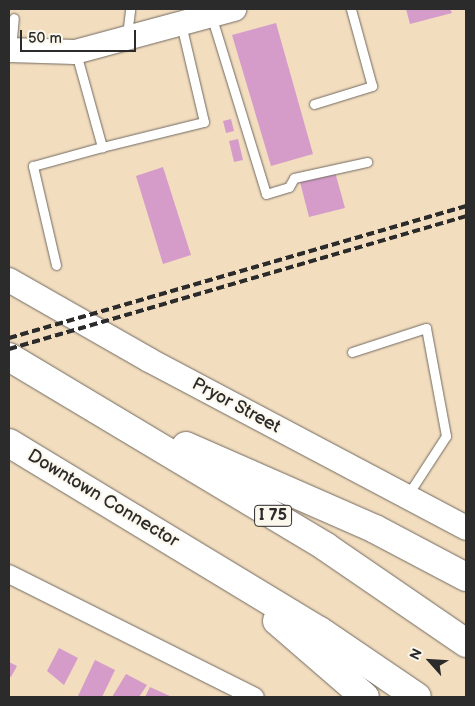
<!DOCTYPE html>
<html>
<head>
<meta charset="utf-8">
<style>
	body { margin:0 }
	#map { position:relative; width:475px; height:706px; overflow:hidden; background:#f2ddbf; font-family:"Balsamiq Sans",sans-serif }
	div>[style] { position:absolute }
	.building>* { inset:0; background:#d59cca }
	.roads { filter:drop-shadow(0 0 1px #71695f) drop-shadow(0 0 1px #71695f) }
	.lane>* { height:9px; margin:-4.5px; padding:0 4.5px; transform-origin:4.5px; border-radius:4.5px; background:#fff }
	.street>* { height:18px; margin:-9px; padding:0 9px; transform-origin:9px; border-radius:9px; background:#fff }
	.secondary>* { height:24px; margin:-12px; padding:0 12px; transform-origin:12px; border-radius:12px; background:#fff }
	.highway>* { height:28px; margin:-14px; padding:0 14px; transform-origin:14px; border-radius:14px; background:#fff }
	.rail>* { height:4px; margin-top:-2px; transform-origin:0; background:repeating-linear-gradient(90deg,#2b2b2b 0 8px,transparent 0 12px) }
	span { translate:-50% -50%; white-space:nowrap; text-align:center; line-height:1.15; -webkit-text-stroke:4px #fbf7ec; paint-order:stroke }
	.shield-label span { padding:1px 4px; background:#fbf7ec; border:1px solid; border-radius:4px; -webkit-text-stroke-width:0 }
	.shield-label { font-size:16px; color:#2b2b2b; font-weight:700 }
	.street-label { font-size:18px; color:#2b2b2b }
	.frame { position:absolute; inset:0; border:10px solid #2b2b2b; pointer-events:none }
	.north { position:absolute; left:405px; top:636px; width:50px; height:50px; -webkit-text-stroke:4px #fbf7ec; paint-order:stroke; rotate:296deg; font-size:14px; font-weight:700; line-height:20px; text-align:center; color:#2b2b2b }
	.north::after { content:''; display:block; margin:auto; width:18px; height:22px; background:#2b2b2b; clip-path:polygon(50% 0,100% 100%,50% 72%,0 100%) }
	.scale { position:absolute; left:20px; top:30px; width:116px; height:22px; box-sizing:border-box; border:2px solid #2b2b2b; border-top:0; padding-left:6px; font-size:15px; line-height:18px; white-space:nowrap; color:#2b2b2b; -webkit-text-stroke:4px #fbf7ec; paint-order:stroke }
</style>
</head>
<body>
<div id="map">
	<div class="building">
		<div style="clip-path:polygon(406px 9px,450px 9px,452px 13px,410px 24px)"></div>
		<div style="clip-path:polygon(276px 23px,313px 154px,271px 166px,232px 35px)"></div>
		<div style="clip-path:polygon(231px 119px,234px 131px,226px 133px,223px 121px)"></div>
		<div style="clip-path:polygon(238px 139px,243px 160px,234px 162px,229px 141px)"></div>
		<div style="clip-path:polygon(163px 167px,191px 255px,163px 264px,136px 176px)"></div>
		<div style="clip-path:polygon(335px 172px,345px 208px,309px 217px,300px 182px)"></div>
		<div style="clip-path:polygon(59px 648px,78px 658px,64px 685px,47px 671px)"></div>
		<div style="clip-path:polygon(95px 660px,115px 670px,102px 697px,82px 697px,78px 696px)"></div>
		<div style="clip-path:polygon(9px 662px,17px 666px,11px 677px,9px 676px)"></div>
		<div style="clip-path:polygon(126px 674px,147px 685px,139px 697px,112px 697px)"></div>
		<div style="clip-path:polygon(150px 687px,172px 697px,145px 697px)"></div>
	</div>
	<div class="roads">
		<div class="lane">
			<div style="left:211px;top:15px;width:187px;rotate:72.9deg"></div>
			<div style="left:266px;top:194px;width:24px;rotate:-17deg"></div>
			<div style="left:289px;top:187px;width:10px;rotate:-61deg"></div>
			<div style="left:294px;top:178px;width:75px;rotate:-12.4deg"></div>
			<div style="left:127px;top:35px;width:26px;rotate:-83deg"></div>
			<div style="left:11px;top:50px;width:32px;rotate:-85deg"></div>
			<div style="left:76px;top:53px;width:98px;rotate:74.5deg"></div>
			<div style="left:102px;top:147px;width:105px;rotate:-13.8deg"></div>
			<div style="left:204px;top:122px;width:101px;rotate:-103.2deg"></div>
			<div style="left:314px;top:104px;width:61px;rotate:-17.2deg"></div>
			<div style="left:372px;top:86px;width:80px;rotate:-105.3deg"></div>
			<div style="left:56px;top:265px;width:102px;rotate:-103.1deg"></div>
			<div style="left:33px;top:166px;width:72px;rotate:-15.4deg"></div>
			<div style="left:352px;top:352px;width:78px;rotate:-18deg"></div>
			<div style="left:426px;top:328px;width:110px;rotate:79.5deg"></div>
			<div style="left:446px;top:436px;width:72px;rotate:123deg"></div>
		</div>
		<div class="street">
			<div style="left:9px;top:574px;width:275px;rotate:26.6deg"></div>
		</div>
		<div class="secondary">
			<div style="left:9px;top:50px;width:66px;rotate:1.7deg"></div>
			<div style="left:75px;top:52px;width:165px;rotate:-15.1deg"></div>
			<div style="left:9px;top:280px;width:161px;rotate:29.7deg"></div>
			<div style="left:149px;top:360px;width:359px;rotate:27.9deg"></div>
		</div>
		<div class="highway">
			<div style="left:9px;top:357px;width:370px;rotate:30.9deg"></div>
			<div style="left:326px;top:547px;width:170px;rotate:34.4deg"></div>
			<div style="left:9px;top:443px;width:363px;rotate:31.2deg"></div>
			<div style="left:320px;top:631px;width:117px;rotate:34.2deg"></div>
			<div style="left:186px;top:446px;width:206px;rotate:23.7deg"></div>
			<div style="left:375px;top:529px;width:103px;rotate:27.8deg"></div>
			<div style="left:277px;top:621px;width:116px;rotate:40.8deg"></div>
		</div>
	</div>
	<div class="rail">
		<div style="left:9px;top:338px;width:476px;rotate:-16.1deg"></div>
		<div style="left:9px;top:349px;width:476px;rotate:-16.2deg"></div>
	</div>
	<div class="shield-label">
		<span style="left:273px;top:516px">I 75</span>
	</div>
	<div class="street-label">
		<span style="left:236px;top:406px;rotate:28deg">Pryor Street</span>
		<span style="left:103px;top:499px;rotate:31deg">Downtown Connector</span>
	</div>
	<div class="frame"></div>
	<div class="north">N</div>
	<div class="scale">50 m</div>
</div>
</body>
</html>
